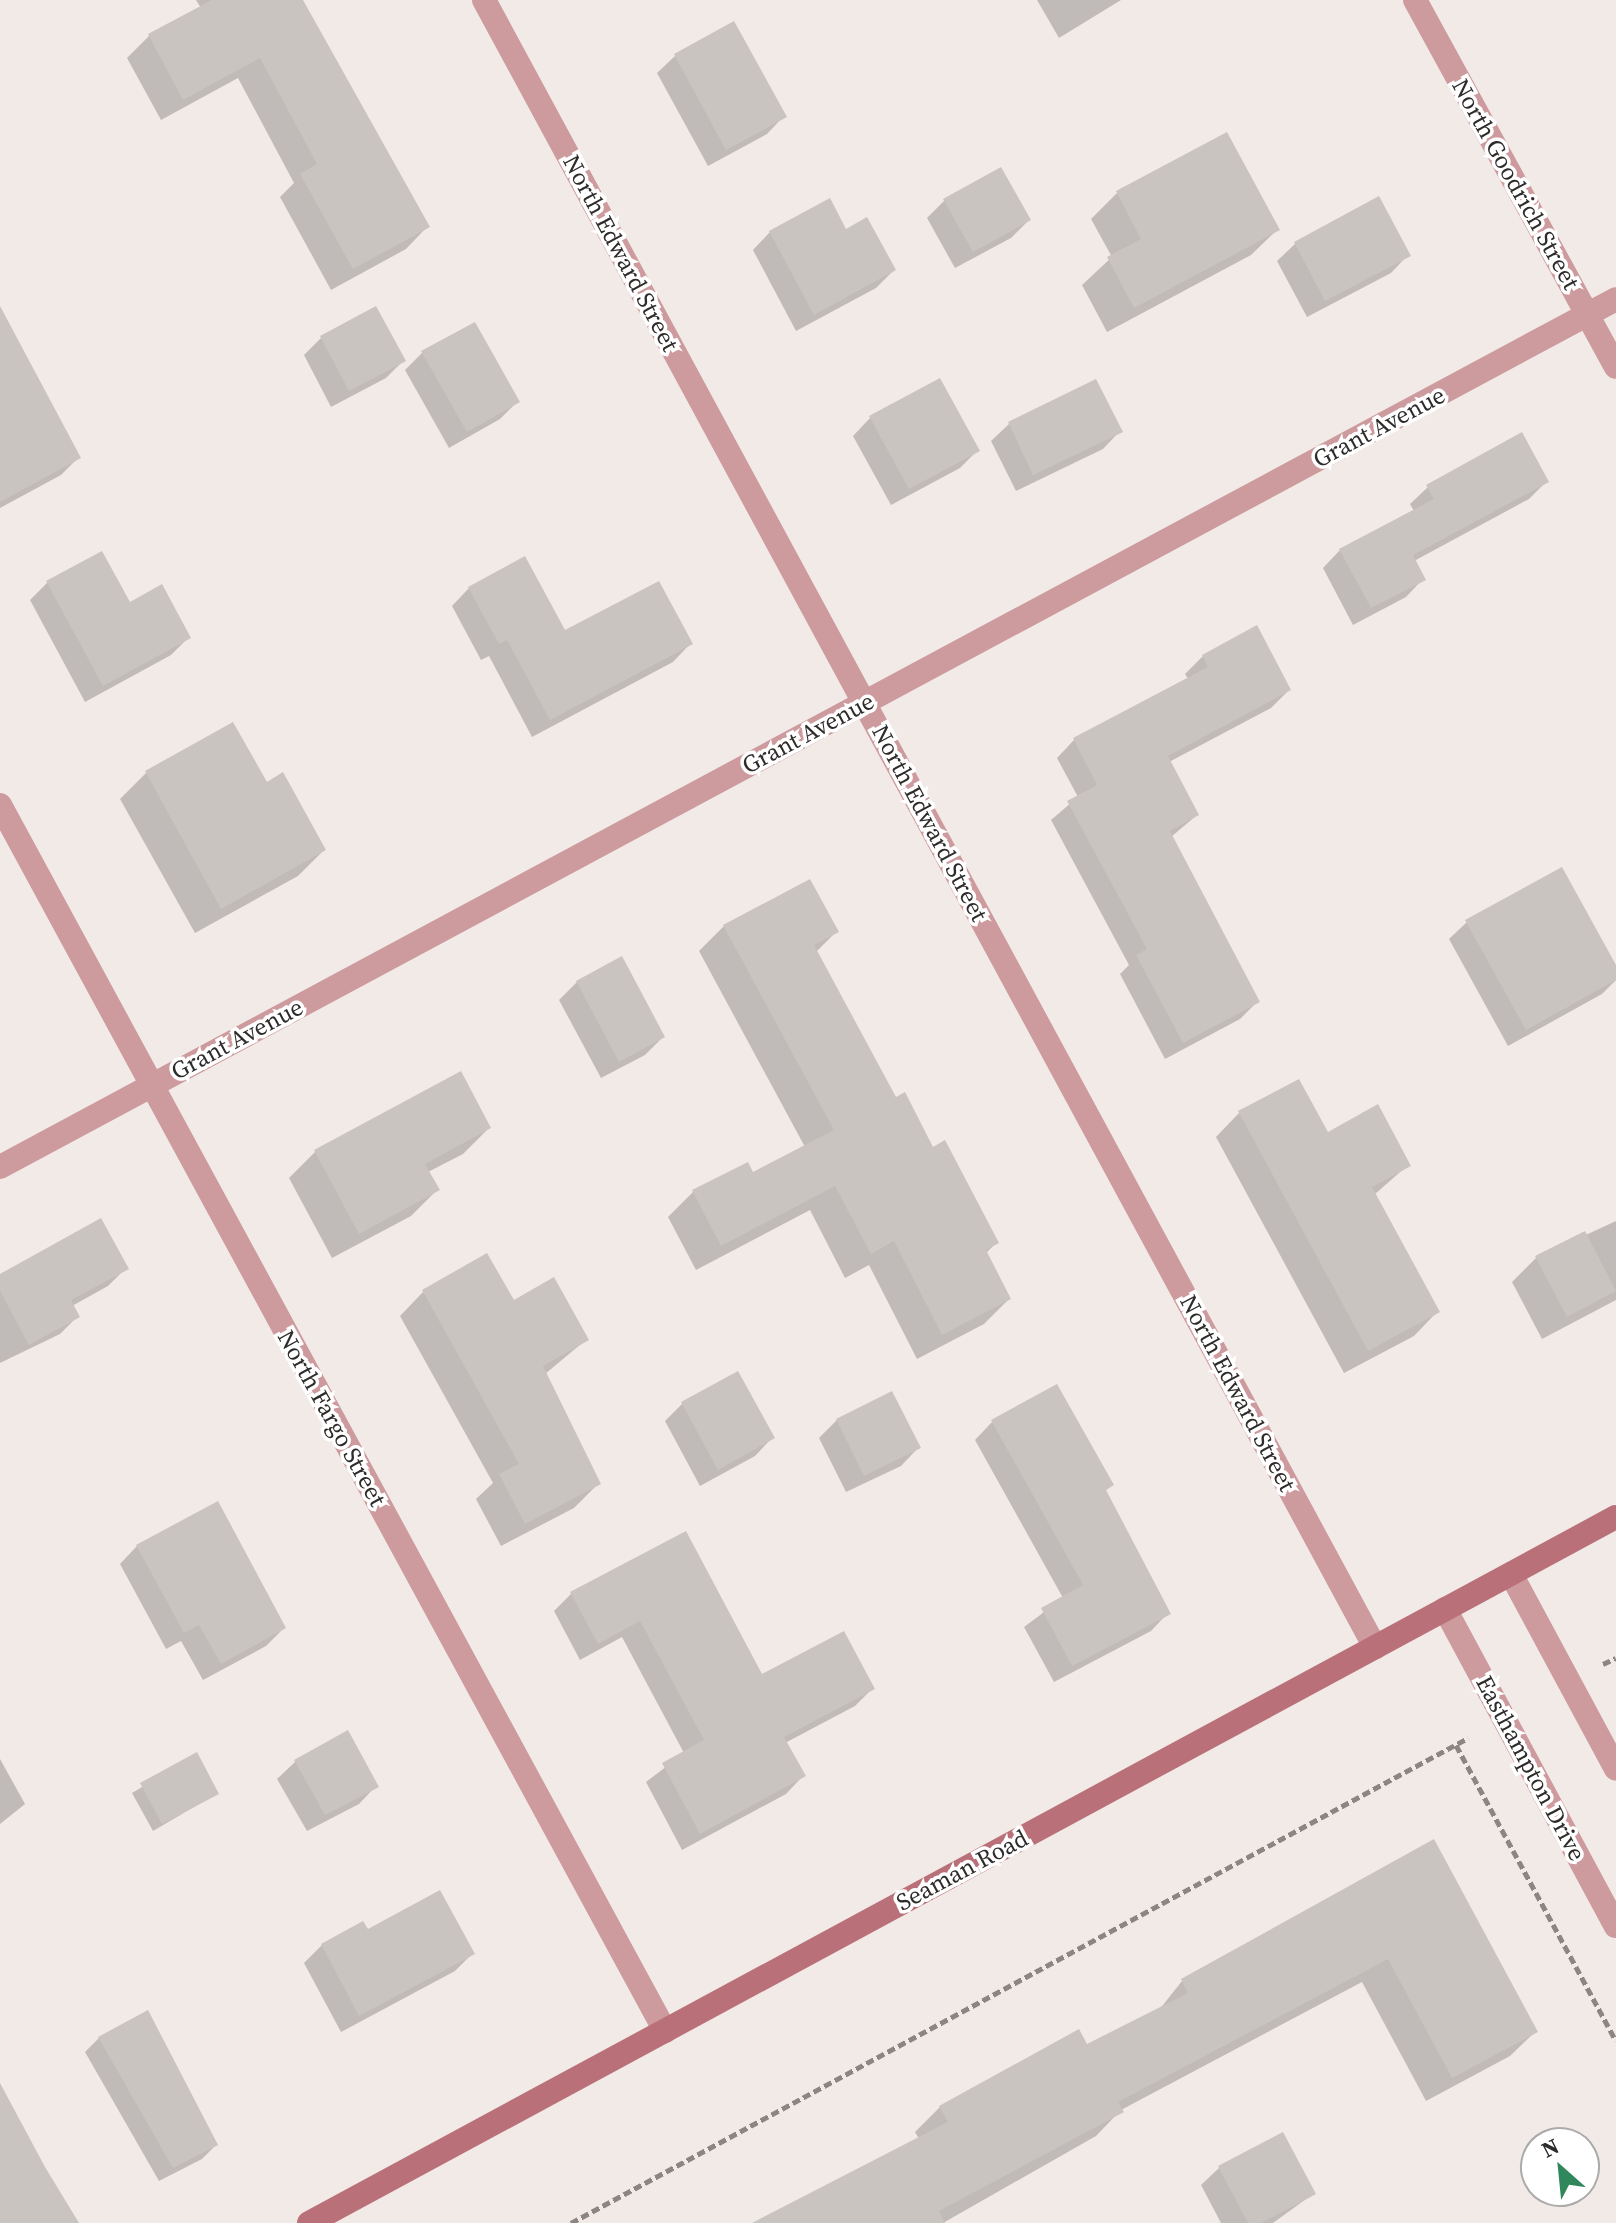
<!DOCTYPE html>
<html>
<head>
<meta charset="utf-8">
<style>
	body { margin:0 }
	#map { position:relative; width:1616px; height:2223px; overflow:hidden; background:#f1eae7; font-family:"Source Serif 4",serif }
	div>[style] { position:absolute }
	.shadow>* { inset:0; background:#0003 }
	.building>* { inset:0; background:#c9c4c0 }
	.path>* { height:5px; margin-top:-2.5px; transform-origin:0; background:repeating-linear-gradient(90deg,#8b8684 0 8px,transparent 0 12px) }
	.street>* { height:24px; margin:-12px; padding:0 12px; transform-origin:12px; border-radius:12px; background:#cd9a9e }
	.secondary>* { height:24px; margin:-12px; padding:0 12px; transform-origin:12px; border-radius:12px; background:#ba7079 }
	span { translate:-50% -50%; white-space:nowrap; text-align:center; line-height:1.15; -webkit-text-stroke:7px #fff; paint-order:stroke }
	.street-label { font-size:24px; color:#2e2c2b }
	.north { position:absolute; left:1520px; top:2127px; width:80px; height:80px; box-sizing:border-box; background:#fff; border:2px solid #ababaa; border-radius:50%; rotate:333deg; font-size:22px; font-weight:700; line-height:32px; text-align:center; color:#2e2c2b }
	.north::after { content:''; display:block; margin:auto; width:28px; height:36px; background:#2f875b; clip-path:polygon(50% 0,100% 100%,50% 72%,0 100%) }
</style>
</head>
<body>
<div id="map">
	<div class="shadow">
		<div style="clip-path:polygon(196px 0,302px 0,427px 227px,406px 249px,331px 290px,280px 197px,294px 183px,238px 78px,161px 120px,127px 58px,149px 36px,201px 8px)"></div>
		<div style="clip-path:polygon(1037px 0,1121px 0,1059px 38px)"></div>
		<div style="clip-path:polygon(675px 56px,784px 116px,767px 134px,708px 166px,657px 73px)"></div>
		<div style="clip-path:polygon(1117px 193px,1277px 230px,1251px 255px,1107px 332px,1082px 285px,1112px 257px,1091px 219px)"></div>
		<div style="clip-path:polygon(1378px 199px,1408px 255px,1391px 273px,1307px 317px,1277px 261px,1295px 244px)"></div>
		<div style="clip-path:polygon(944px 201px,1029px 220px,1011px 238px,955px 268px,927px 218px)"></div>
		<div style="clip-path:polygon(845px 231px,894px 270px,876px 288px,796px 331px,753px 250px,770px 232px)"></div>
		<div style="clip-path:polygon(0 329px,78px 458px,61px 475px,0 508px)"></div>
		<div style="clip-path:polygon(321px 338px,403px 361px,386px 378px,331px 407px,304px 355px)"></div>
		<div style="clip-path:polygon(423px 352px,517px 402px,500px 419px,449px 448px,405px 370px)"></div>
		<div style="clip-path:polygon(870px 418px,978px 450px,960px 468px,891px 505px,853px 436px)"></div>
		<div style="clip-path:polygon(1009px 424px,1120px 431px,1103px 449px,1016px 491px,991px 441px)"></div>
		<div style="clip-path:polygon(1546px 482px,1529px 499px,1414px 561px,1423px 579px,1406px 597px,1353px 625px,1323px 568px,1340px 550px,1414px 511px,1410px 504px,1428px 487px)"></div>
		<div style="clip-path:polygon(102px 553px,129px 604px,189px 637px,171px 655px,85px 702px,30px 600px,47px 583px)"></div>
		<div style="clip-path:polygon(469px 588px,564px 633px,690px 644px,673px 662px,532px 737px,489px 656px,481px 660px,452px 606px)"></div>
		<div style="clip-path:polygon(1203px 656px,1289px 690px,1271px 708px,1169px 762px,1197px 815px,1171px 837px,1258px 1001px,1240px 1019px,1165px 1059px,1120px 974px,1129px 965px,1051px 820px,1078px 797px,1057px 758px,1074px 740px,1189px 680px,1185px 674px)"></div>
		<div style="clip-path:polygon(146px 773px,324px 850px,298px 876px,195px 933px,120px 799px)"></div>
		<div style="clip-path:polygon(1467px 922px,1616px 969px,1616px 980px,1602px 994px,1508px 1046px,1449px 939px)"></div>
		<div style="clip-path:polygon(724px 926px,837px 931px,815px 953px,896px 1100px,996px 1243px,985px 1254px,1009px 1299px,984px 1324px,917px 1359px,869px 1265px,845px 1278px,810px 1210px,696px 1270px,668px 1217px,693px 1192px,752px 1174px,805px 1147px,699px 951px)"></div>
		<div style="clip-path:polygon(577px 982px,663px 1037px,645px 1055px,601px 1078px,559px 1000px)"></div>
		<div style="clip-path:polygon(1239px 1113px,1327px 1135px,1408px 1165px,1374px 1195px,1437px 1312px,1414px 1336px,1344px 1373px,1216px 1137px)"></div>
		<div style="clip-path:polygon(489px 1128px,463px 1154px,428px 1172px,437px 1190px,411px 1216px,332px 1258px,289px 1178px,315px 1152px)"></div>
		<div style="clip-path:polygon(1616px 1221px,1616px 1300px,1542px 1339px,1512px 1282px,1536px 1258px)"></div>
		<div style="clip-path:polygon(126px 1268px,108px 1286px,72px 1306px,78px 1316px,60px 1334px,0 1363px,0 1276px)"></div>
		<div style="clip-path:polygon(423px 1292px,513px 1303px,587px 1339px,545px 1374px,598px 1484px,574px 1508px,501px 1546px,476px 1499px,493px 1483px,400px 1316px)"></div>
		<div style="clip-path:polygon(682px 1404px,772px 1438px,755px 1456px,700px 1486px,665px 1421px)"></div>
		<div style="clip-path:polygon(837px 1420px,918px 1448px,901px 1466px,846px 1492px,819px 1438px)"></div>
		<div style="clip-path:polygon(992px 1422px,1111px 1485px,1105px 1491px,1168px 1613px,1151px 1631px,1054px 1682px,1024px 1627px,1063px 1598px,975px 1440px)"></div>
		<div style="clip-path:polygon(685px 1534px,761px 1677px,872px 1689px,855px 1706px,785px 1743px,803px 1776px,786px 1794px,682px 1850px,646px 1782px,684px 1753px,622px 1637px,580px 1660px,554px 1611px,571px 1594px)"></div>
		<div style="clip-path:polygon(137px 1546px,284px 1628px,266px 1646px,203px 1680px,181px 1641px,166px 1649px,120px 1564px)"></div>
		<div style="clip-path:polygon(347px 1733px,376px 1786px,359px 1804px,307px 1831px,277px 1779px,295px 1762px)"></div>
		<div style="clip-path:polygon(196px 1755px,216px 1794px,153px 1831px,132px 1793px)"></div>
		<div style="clip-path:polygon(0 1759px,25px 1804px,0 1824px)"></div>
		<div style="clip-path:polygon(1434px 1842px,1536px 2031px,1510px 2056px,1426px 2101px,1362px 1982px,1121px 2110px,1096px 2136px,943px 2223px,756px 2223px,919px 2139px,915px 2132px,940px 2107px,1086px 2047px,1159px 2010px,1182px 1981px)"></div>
		<div style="clip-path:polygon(322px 1945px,472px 1954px,455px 1971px,341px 2032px,304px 1963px)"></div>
		<div style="clip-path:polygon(99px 2038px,216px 2145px,202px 2159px,159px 2181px,85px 2052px)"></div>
		<div style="clip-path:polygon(1219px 2168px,1313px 2194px,1273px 2223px,1221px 2223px,1201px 2185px)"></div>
	</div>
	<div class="building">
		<div style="clip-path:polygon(212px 0,303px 0,430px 227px,353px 269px,300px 174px,317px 164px,260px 58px,183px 100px,148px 34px)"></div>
		<div style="clip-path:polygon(734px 21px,787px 117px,726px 150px,674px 54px)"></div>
		<div style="clip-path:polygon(1227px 132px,1280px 230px,1134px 308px,1107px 257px,1141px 239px,1116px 191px)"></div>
		<div style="clip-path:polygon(1001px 167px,1031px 220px,973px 252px,943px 199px)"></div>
		<div style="clip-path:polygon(1379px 196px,1411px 256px,1325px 301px,1294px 242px)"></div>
		<div style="clip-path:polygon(830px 198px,846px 229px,867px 217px,896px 270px,814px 315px,769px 231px)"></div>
		<div style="clip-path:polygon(0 306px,81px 458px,0 502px)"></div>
		<div style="clip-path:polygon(376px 306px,406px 361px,349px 391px,320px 336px)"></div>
		<div style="clip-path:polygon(475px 322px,520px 402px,467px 432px,421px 351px)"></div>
		<div style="clip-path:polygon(940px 378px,980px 451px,909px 489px,869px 416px)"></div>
		<div style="clip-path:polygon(1096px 379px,1123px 432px,1033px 475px,1008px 422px)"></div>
		<div style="clip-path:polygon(1522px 432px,1549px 482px,1413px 555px,1426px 580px,1371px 608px,1339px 549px,1434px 499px,1426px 485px)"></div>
		<div style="clip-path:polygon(102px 551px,130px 602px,162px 584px,191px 638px,103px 686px,46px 581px)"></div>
		<div style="clip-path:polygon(525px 556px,565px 630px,659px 581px,693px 644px,550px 720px,507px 640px,499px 644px,468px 587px)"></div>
		<div style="clip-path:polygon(1257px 625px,1291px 690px,1168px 756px,1199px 815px,1170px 831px,1260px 1002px,1183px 1043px,1136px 955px,1147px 949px,1067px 801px,1097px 785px,1073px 738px,1208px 667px,1202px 655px)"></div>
		<div style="clip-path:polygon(233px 722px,267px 782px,283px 772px,326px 850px,221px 909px,145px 771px)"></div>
		<div style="clip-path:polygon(1562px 867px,1616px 965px,1616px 980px,1526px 1030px,1465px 920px)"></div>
		<div style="clip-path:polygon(810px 879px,839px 932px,814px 945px,896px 1097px,905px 1092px,933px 1147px,945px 1140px,999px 1243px,986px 1250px,1011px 1299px,942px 1335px,894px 1241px,871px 1254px,835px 1186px,721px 1246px,692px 1190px,748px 1162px,753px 1172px,834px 1130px,723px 925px)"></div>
		<div style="clip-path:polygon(622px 956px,665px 1037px,619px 1062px,576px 981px)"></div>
		<div style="clip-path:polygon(461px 1071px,491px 1128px,425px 1164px,440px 1190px,359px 1234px,314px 1150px)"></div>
		<div style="clip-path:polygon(1299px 1079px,1328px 1132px,1378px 1104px,1411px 1166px,1372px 1187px,1440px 1312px,1368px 1351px,1238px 1111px)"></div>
		<div style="clip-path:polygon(101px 1218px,129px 1269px,71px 1300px,80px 1317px,29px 1345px,0 1291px,0 1274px)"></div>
		<div style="clip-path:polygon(1585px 1231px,1616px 1291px,1567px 1317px,1535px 1256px)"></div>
		<div style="clip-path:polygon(487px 1253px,514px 1300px,554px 1277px,589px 1340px,543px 1366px,601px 1484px,525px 1524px,499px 1474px,519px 1464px,422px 1290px)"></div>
		<div style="clip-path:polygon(738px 1371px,775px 1438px,718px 1470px,681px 1402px)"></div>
		<div style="clip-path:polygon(1057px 1384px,1114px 1485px,1106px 1490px,1171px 1614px,1072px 1666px,1041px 1608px,1083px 1585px,991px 1420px)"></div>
		<div style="clip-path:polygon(892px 1391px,921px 1448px,864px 1476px,836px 1419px)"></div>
		<div style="clip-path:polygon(218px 1501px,286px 1628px,221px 1664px,199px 1625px,184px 1633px,136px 1545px)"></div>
		<div style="clip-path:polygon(686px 1531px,762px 1674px,844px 1631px,875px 1689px,784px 1737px,806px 1776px,700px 1834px,662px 1763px,704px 1740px,640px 1621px,598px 1644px,570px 1592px)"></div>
		<div style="clip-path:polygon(348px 1730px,379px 1787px,325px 1815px,294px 1760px)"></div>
		<div style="clip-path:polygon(197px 1752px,219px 1794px,162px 1824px,140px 1783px)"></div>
		<div style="clip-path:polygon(1434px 1839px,1538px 2032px,1452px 2078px,1388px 1959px,1118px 2102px,1124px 2112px,939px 2211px,945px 2223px,752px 2223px,948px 2122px,939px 2106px,1079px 2029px,1087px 2044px,1188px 1993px,1181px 1979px)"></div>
		<div style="clip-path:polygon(440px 1890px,475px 1954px,359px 2016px,321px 1944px,363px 1921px,368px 1929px)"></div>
		<div style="clip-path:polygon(148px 2010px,218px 2145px,173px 2168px,98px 2037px)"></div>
		<div style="clip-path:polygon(0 2083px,45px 2167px,79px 2223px,0 2223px)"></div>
		<div style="clip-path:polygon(1283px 2132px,1316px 2194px,1261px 2223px,1248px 2223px,1218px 2166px)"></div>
	</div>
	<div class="path">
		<div style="left:1603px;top:1664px;width:14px;rotate:-25deg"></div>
		<div style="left:1456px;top:1745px;width:336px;rotate:61.6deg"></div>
		<div style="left:571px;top:2223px;width:1020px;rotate:-28.4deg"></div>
	</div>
	<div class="street">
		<div style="left:484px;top:0;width:1873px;rotate:61.59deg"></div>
		<div style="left:1415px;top:0;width:418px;rotate:61.3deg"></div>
		<div style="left:0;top:805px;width:1395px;rotate:61.52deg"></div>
		<div style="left:0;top:1167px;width:1834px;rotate:-28.24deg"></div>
		<div style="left:1511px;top:1574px;width:221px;rotate:61.7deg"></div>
		<div style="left:1445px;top:1609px;width:360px;rotate:61.7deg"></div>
	</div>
	<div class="secondary">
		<div style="left:309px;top:2223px;width:1485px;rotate:-28.38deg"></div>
	</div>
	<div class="street-label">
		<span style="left:1516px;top:184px;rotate:61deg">North Goodrich Street</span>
		<span style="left:621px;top:253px;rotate:62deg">North Edward Street</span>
		<span style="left:1379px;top:427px;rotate:-28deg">Grant Avenue</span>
		<span style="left:808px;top:733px;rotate:-28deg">Grant Avenue</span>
		<span style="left:930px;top:823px;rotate:62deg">North Edward Street</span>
		<span style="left:237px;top:1039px;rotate:-28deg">Grant Avenue</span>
		<span style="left:1238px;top:1393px;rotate:62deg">North Edward Street</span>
		<span style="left:332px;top:1418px;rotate:61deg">North Fargo Street</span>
		<span style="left:1531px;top:1768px;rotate:62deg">Easthampton Drive</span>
		<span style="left:962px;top:1870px;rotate:-28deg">Seaman Road</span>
	</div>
	<div class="north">N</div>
</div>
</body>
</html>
